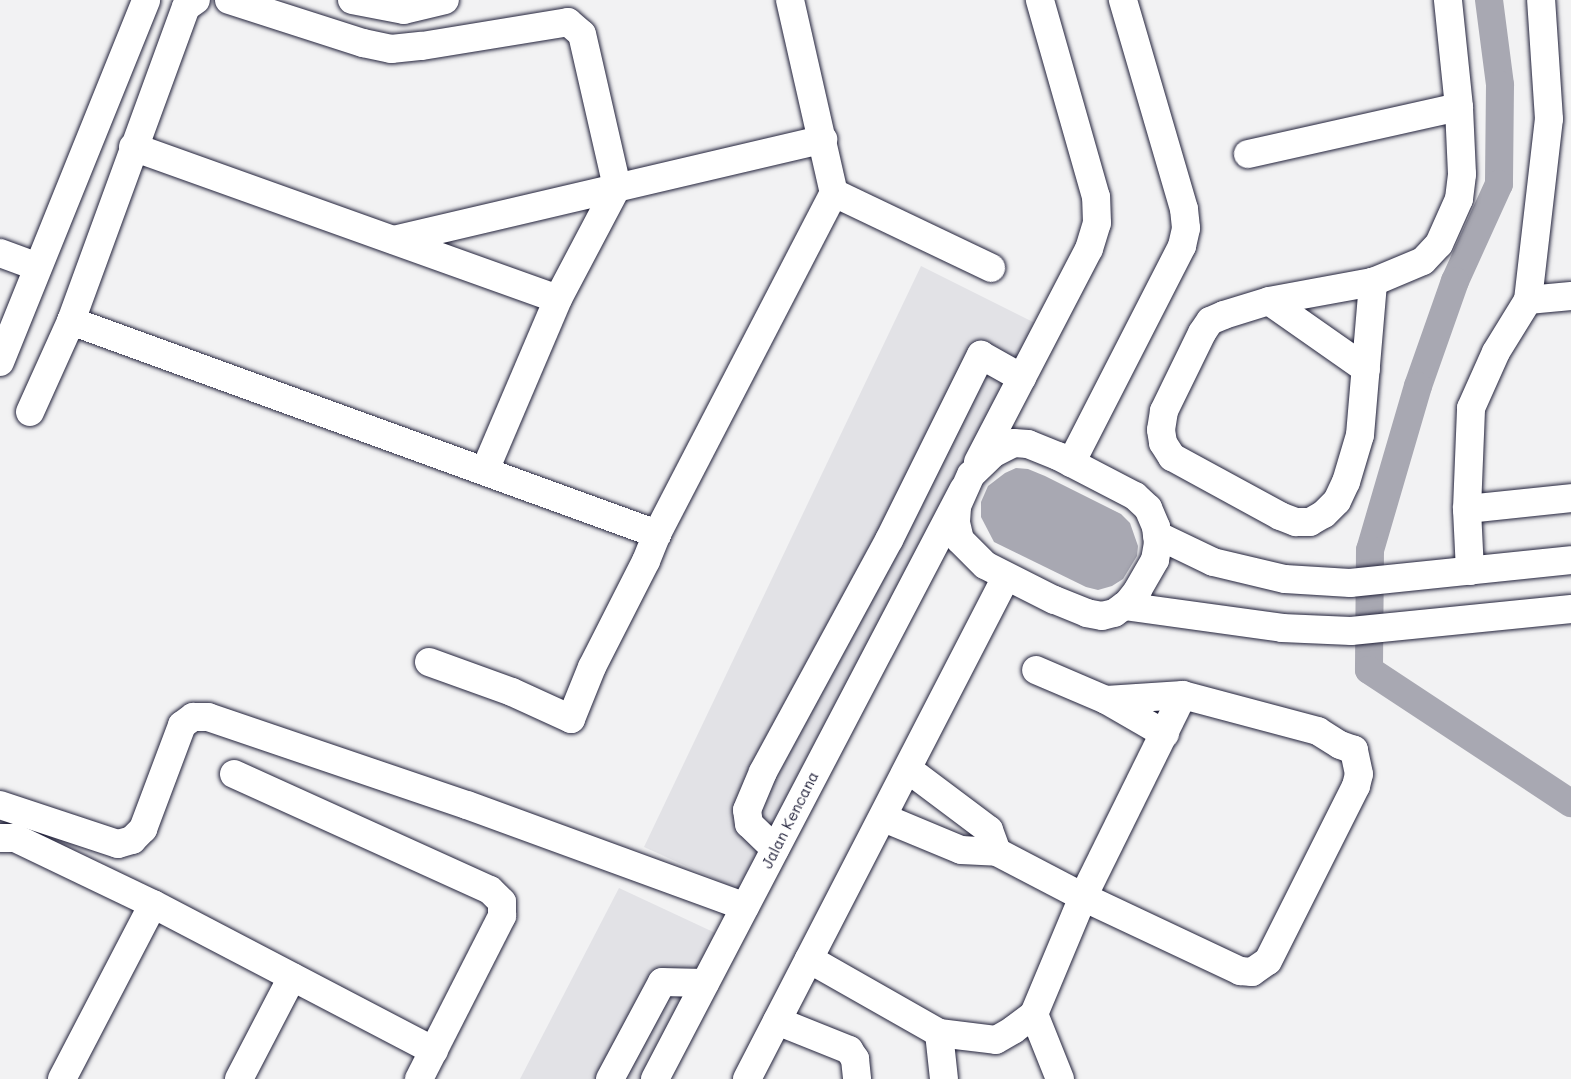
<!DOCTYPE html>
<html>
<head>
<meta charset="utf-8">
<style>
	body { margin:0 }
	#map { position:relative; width:1571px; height:1079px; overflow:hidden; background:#f2f2f3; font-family:Mali,sans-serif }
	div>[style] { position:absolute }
	.built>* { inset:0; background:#e2e2e6 }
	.water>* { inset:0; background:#a8a8b2 }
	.canal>* { height:28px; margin:-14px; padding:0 14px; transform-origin:14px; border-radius:14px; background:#a8a8b2 }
	.roads { filter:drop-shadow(0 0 2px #22223b) drop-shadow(0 0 2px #22223b) }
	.street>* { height:28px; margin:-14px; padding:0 14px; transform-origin:14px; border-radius:14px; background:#fff }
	span { translate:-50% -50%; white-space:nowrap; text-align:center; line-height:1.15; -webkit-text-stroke:4.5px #fff; paint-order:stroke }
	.street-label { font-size:15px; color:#22223b }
</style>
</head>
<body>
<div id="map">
	<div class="built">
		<div style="clip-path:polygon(921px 266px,1037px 324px,748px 894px,644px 847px)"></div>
		<div style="clip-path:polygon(619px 888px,724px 937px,648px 1079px,520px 1079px)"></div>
	</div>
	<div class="water">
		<div style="clip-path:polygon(1016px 468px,1028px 469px,1045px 476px,1121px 514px,1130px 523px,1138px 546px,1137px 556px,1123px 579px,1112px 586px,1098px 590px,1086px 587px,994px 542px,981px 517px,981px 502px,988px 486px,1005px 473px)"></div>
	</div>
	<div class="canal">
		<div style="left:1489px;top:0;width:86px;rotate:82.6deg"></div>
		<div style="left:1500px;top:85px;width:99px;rotate:90.6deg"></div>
		<div style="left:1499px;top:184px;width:107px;rotate:114.4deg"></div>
		<div style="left:1455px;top:281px;width:111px;rotate:109.4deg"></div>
		<div style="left:1418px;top:386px;width:171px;rotate:106.3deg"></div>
		<div style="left:1370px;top:550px;width:120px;rotate:90.5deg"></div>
		<div style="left:1369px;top:670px;width:242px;rotate:33.4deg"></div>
	</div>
	<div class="roads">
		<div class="street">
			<div style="left:229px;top:0;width:141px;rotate:17.8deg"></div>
			<div style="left:363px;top:43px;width:29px;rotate:12deg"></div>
			<div style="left:391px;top:49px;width:31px;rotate:-6deg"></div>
			<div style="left:422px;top:46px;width:148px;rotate:-9.3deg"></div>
			<div style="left:568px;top:22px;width:18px;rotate:41deg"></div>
			<div style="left:582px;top:34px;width:157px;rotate:77.1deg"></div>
			<div style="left:617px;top:187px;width:127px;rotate:117.8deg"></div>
			<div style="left:558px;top:299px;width:186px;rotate:113.1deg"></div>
			<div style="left:352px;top:0;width:53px;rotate:10.9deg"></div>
			<div style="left:404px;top:10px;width:42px;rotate:-13.7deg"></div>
			<div style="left:790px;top:0;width:198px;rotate:77.2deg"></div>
			<div style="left:834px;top:193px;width:174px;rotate:25.5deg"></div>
			<div style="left:133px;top:147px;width:451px;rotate:19.7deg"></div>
			<div style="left:1248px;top:154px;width:216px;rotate:-12.6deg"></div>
			<div style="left:394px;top:240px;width:441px;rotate:-13.2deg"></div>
			<div style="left:0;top:253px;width:40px;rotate:20.2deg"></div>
			<div style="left:1528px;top:300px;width:43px;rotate:-5.3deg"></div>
			<div style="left:1269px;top:301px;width:106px;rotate:-10.4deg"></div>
			<div style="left:71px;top:321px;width:624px;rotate:19.98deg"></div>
			<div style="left:657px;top:534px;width:384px;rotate:-62.6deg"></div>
			<div style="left:0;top:362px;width:390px;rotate:-68deg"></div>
			<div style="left:1366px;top:369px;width:118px;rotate:-145deg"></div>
			<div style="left:1269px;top:301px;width:47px;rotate:162.7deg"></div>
			<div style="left:1224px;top:315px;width:15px;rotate:157deg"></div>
			<div style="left:1210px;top:321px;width:14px;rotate:124deg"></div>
			<div style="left:1202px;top:333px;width:87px;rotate:116deg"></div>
			<div style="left:1164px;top:411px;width:19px;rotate:99deg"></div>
			<div style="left:1161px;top:430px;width:13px;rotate:81deg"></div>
			<div style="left:1163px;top:443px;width:17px;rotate:57deg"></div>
			<div style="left:1172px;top:457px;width:123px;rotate:28.6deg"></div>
			<div style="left:1280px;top:516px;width:17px;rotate:21deg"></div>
			<div style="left:1296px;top:522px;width:14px"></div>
			<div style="left:1310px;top:522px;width:16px;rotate:-30deg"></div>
			<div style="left:1324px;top:514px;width:18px;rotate:-45deg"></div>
			<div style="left:1337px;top:501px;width:21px;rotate:-65deg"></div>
			<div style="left:1346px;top:482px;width:49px;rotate:-73.4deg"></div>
			<div style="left:1360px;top:435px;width:154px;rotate:-85.1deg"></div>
			<div style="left:1373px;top:282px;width:54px;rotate:-22.8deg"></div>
			<div style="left:1423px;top:261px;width:23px;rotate:-47deg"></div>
			<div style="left:1439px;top:244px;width:49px;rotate:-66deg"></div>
			<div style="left:1459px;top:199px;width:25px;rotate:-83deg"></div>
			<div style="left:1462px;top:174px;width:67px;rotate:-92.6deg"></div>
			<div style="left:1459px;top:107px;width:108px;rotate:-95.9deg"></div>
			<div style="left:30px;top:412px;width:100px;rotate:-65.7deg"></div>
			<div style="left:71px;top:321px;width:334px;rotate:-69.9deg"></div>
			<div style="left:186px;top:7px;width:12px;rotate:-35deg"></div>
			<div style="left:1014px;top:443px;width:14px;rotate:4deg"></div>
			<div style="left:1028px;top:444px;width:32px;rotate:22deg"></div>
			<div style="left:1058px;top:456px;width:87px;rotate:27.5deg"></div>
			<div style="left:1135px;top:496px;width:18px;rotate:43deg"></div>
			<div style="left:1148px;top:508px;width:21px;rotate:67deg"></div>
			<div style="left:1156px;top:527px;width:16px;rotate:83deg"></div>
			<div style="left:1158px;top:543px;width:17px;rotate:100deg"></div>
			<div style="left:1155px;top:560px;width:34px;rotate:120deg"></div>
			<div style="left:1138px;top:590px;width:16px;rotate:128deg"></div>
			<div style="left:1128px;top:603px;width:17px;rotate:144deg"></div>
			<div style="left:1114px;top:613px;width:12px;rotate:166deg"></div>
			<div style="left:1102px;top:616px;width:15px;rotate:-169deg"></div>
			<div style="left:1087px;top:613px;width:35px;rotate:-158deg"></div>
			<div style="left:1054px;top:600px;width:77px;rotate:-153.1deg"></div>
			<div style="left:985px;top:565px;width:35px;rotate:-135deg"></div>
			<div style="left:960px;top:540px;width:18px;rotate:-103deg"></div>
			<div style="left:956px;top:522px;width:16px;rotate:-86deg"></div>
			<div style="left:957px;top:506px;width:34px;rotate:-66deg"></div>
			<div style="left:971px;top:475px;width:32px;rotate:-44deg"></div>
			<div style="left:994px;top:453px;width:22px;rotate:-27deg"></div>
			<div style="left:978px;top:462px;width:240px;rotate:-62.5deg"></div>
			<div style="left:1089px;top:249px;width:27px;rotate:-73deg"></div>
			<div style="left:1097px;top:223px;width:26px;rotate:-92deg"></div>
			<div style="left:1096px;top:197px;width:205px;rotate:-105.9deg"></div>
			<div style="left:1071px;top:463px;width:244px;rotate:-62.9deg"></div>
			<div style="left:1182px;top:246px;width:18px;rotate:-77deg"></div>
			<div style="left:1186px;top:228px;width:19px;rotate:-96deg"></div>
			<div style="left:1184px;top:209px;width:218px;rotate:-106.3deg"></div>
			<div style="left:1467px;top:509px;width:105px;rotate:-6deg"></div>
			<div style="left:1157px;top:535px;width:62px;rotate:25.7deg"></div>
			<div style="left:1213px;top:562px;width:74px;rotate:13.3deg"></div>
			<div style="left:1285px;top:579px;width:65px;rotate:3.5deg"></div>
			<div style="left:1350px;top:583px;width:222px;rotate:-5.9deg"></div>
			<div style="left:1470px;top:571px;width:62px;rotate:-92.8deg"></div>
			<div style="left:1467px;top:509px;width:101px;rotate:-87.7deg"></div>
			<div style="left:1471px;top:408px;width:61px;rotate:-65.9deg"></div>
			<div style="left:1496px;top:352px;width:61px;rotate:-58.4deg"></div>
			<div style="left:1528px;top:300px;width:182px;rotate:-83.4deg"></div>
			<div style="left:1549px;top:119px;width:119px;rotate:-93.8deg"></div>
			<div style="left:1124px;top:606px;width:160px;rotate:7.9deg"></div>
			<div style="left:1282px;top:628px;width:69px;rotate:2.5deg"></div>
			<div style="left:1351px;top:631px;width:221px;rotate:-5.7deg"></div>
			<div style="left:429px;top:662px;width:88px;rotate:19.9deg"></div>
			<div style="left:512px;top:692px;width:65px;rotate:24.6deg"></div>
			<div style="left:571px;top:719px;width:56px;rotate:-68deg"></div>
			<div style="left:592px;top:667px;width:119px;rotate:-63deg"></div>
			<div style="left:646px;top:561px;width:29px;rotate:-68deg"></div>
			<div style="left:1106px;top:700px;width:68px;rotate:30deg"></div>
			<div style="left:909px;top:770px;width:100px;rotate:36.9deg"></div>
			<div style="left:989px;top:830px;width:23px;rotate:70deg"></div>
			<div style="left:234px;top:774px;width:281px;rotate:24.4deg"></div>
			<div style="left:490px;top:890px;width:17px;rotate:45deg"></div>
			<div style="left:502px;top:902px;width:14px;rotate:90deg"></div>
			<div style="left:502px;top:916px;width:183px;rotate:117deg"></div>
			<div style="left:0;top:805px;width:124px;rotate:18.3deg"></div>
			<div style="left:118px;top:844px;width:15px;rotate:-16deg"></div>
			<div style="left:132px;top:840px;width:16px;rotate:-45deg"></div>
			<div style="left:143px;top:829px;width:111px;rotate:-69.4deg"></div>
			<div style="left:182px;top:725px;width:14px;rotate:-36deg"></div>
			<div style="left:193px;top:717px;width:15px"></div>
			<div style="left:208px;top:717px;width:274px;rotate:18.8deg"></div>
			<div style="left:467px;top:805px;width:296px;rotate:20.1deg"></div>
			<div style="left:884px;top:818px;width:83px;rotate:22.6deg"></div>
			<div style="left:961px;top:850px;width:36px;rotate:3deg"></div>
			<div style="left:997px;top:852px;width:97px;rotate:27.6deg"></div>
			<div style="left:1083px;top:897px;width:174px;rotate:25.2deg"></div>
			<div style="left:1240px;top:971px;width:12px;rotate:5deg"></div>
			<div style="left:1252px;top:972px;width:19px;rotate:-35deg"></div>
			<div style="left:1268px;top:961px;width:196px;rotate:-63.3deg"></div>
			<div style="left:1356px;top:786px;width:12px;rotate:-76deg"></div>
			<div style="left:1359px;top:774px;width:25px;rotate:-102deg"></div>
			<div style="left:1354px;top:750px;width:15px;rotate:-160deg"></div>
			<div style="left:1340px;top:745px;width:26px;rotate:-148deg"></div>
			<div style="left:1318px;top:731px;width:140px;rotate:-165.1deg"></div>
			<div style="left:1183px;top:695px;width:77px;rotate:176.3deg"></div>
			<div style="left:1106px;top:700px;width:76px;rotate:-156.8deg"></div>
			<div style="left:0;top:838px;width:15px"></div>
			<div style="left:15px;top:838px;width:153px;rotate:25.6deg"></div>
			<div style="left:153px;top:904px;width:317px;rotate:27.6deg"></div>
			<div style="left:775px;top:849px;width:36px;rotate:-136deg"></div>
			<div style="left:749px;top:824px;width:14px;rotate:-98deg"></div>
			<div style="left:747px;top:810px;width:41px;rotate:-67.2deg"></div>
			<div style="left:763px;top:772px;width:264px;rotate:-61.5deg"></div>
			<div style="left:889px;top:540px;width:207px;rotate:-63.6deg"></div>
			<div style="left:981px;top:355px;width:47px;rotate:29.3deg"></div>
			<div style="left:809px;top:959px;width:150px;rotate:29.6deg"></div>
			<div style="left:939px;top:1033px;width:57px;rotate:7deg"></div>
			<div style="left:996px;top:1040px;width:20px;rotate:-30deg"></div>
			<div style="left:1013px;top:1030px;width:26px;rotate:-37deg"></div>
			<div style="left:1034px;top:1014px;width:127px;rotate:-67.3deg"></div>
			<div style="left:1083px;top:897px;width:225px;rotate:-63.7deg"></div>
			<div style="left:1034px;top:1014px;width:70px;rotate:68.2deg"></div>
			<div style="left:777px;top:1021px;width:78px;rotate:21.9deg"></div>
			<div style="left:849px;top:1050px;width:11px;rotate:56deg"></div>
			<div style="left:855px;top:1059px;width:20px;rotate:84deg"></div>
			<div style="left:939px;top:1033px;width:46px;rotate:83.8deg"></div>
			<div style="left:62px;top:1079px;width:197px;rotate:-62.5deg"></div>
			<div style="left:239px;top:1079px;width:115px;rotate:-62.5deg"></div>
			<div style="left:610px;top:1079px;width:110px;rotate:-61.8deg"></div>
			<div style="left:662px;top:982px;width:43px;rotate:1.3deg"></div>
			<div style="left:655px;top:1079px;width:665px;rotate:-62.39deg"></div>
			<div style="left:747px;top:1079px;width:565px;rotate:-62.71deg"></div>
		</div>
	</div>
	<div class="street-label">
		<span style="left:790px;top:820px;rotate:-63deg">Jalan Kencana</span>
	</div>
</div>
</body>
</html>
